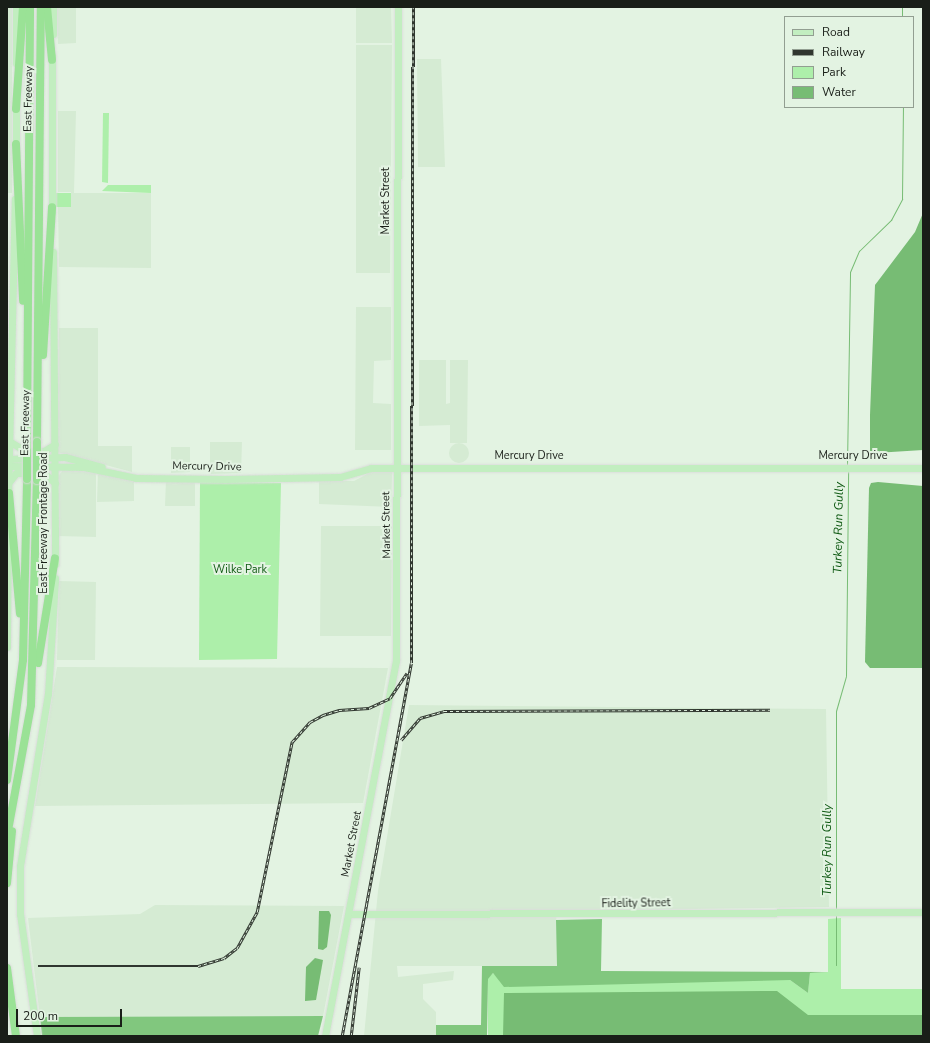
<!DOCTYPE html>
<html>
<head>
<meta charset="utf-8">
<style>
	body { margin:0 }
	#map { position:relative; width:930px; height:1043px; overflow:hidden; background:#e3f3e2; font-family:"Nunito Sans",sans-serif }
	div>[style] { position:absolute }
	.built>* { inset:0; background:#d5ebd3 }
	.round { border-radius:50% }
	.green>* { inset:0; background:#adefaa }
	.forest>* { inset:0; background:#81c77e }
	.water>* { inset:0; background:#77bc74 }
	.stream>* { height:1px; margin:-0.5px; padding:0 0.5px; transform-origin:0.5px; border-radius:0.5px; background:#77bc74 }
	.roads { filter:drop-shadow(0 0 1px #dadbda) drop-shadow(0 0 1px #dadbda) }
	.major>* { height:7px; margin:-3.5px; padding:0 3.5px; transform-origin:3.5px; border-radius:3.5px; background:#c2eec0 }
	.highway>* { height:8px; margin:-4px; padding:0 4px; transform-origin:4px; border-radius:4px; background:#9ae296 }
	.rail>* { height:2.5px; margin-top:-1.25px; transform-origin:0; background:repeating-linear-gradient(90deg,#e3f3e2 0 3px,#30362f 0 6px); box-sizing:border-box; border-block:1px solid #30362f }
	.bridges { filter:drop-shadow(0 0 1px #dadbda) drop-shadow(0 0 1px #dadbda) }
	.highway-bridge>* { height:8px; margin:-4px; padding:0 4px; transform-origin:4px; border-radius:4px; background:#9ae296 }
	span { translate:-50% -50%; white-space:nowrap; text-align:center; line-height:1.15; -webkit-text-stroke:4px #e3f3e2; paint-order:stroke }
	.street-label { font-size:11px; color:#191e18 }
	.park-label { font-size:11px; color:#125b15 }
	.water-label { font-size:12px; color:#0c5710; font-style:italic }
	.frame { position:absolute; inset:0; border:8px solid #191e18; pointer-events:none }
	.legend { position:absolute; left:784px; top:16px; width:130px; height:92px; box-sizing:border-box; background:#e3f3e2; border:1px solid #929e91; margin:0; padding:5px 7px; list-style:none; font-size:12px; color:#191e18 }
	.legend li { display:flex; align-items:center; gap:8px; height:20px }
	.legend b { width:20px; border:1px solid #929e91 }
	.scale { position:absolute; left:16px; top:1009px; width:106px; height:18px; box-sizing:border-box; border:2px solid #191e18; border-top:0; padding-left:5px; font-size:12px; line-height:14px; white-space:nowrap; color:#191e18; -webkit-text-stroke:3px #e3f3e2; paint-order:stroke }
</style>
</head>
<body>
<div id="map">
	<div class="built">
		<div style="clip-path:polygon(7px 7px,12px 7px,12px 193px,7px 193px)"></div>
		<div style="clip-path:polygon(57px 7px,76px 7px,76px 43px,58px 44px)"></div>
		<div style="clip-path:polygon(356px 7px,391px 7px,392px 43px,356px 43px)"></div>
		<div style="clip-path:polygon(356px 45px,392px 45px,390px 273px,356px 273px)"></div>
		<div style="clip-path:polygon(417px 59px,441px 59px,445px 167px,418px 167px)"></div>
		<div style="clip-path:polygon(58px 111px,76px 111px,74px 193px,151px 193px,151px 268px,59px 267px,58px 207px,71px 207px,71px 192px,58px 192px)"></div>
		<div style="clip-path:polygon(356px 307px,391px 307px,391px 360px,374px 361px,373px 403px,391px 404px,391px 450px,355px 450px)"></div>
		<div style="clip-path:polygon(59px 328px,98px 328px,98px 446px,132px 446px,132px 472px,57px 452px)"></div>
		<div style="clip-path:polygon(419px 360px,446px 360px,446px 404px,450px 403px,450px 360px,468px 360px,467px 443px,450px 443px,450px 425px,419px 426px)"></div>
		<div style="clip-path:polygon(210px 442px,242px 442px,241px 473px,210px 474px)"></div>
		<div class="round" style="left:449px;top:443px;width:20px;height:20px"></div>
		<div style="clip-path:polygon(171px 447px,190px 447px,190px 472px,171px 473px)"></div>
		<div style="clip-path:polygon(64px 469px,96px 471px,96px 537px,58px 536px,59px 475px)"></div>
		<div style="clip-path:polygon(98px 471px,134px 479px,134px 501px,97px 502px)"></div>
		<div style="clip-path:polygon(373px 471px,392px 472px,391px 507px,319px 504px,319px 481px,354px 481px)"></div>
		<div style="clip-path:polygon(166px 480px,195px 480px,195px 506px,165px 506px)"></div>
		<div style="clip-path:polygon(321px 526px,392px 526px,391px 636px,320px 636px)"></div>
		<div style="clip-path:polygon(59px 581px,96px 582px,95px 660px,57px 660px)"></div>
		<div style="clip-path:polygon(57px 667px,388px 668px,363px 803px,35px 806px)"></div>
		<div style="clip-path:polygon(409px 705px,826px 709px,829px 907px,556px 911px,558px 966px,397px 966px,398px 977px,454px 971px,453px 980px,423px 984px,423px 999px,436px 1012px,436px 1036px,364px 1036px,378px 891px)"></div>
		<div style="clip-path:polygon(155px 905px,344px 906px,323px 1016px,40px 1017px,28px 918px,140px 914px)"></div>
	</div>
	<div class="green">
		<div style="clip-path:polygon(103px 113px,109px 113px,108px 183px,102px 182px)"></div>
		<div style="clip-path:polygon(108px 185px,151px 185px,151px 193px,102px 191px)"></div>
		<div style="clip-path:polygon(54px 193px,71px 193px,71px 207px,54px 207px)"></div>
		<div style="clip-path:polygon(200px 482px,281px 483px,277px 659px,199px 660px)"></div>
		<div style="clip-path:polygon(841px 918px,841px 989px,923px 989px,923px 1036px,488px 1036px,488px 978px,493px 973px,500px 980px,790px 980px,808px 993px,810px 973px,828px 972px,828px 919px)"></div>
	</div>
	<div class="forest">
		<div style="clip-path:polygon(602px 919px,601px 971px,828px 972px,810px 973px,808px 993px,790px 980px,504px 987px,493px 973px,488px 979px,487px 1036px,436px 1036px,436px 1025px,481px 1025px,482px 966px,557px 966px,556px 920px)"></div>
		<div style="clip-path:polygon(323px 1016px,318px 1036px,42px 1036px,40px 1017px)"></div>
	</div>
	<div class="water">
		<div style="clip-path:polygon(923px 213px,923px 450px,875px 453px,870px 451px,870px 415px,875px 285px,915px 232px)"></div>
		<div style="clip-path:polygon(878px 482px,923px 486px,923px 668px,870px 668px,865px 662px,869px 488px,871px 483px)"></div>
		<div style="clip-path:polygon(319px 911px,329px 911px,331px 915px,327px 947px,323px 950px,318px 949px)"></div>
		<div style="clip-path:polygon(315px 958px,323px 960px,316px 1000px,305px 1001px,306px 967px)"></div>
		<div style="clip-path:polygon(777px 991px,808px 1015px,923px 1015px,923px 1036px,503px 1036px,504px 993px)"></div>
	</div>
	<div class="stream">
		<div style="left:902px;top:7px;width:10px;rotate:90deg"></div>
		<div style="left:847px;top:466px;width:194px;rotate:-89.1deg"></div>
		<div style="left:850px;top:272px;width:23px;rotate:-67deg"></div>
		<div style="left:859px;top:251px;width:45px;rotate:-44.1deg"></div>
		<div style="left:891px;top:220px;width:24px;rotate:-62deg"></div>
		<div style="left:902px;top:199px;width:92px;rotate:-89.4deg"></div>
		<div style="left:836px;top:910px;width:199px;rotate:-90deg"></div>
		<div style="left:836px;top:711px;width:36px;rotate:-74deg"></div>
		<div style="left:846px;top:676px;width:205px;rotate:-89.4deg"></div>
		<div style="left:836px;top:965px;width:50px;rotate:-90deg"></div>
	</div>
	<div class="roads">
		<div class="major">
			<div style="left:53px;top:34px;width:27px;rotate:-90deg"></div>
			<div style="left:16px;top:63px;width:56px;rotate:-90deg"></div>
			<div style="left:16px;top:149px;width:46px;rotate:-90deg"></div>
			<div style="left:52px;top:212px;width:156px;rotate:-90deg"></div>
			<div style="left:53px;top:252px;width:312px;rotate:89.6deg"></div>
			<div style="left:9px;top:441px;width:19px;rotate:32deg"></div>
			<div style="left:25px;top:451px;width:19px"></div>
			<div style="left:44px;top:451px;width:13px;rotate:-32deg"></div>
			<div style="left:9px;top:459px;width:56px;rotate:-2deg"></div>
			<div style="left:65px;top:457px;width:38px;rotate:15deg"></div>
			<div style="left:9px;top:466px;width:75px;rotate:0.8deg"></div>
			<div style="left:84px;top:467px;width:53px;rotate:11.9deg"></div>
			<div style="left:136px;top:478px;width:90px;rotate:0.6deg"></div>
			<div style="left:226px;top:479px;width:114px;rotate:-1deg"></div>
			<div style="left:340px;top:477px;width:32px;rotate:-16deg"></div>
			<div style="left:371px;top:468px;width:552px"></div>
			<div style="left:9px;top:482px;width:11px;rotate:-52deg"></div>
			<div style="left:16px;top:473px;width:28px"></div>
			<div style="left:44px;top:473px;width:15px;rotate:42deg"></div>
			<div style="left:8px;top:499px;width:300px;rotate:-88.7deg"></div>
			<div style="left:7px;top:647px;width:128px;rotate:-89.6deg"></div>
			<div style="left:350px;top:914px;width:573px;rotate:-0.2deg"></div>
			<div style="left:37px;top:1036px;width:123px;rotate:-97.9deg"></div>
			<div style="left:20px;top:914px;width:48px;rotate:-90deg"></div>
			<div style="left:20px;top:866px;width:174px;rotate:-80.8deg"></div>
			<div style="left:48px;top:694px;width:116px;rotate:-86.5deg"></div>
			<div style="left:325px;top:1036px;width:382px;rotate:-79.3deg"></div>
			<div style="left:396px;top:661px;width:654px;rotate:-89.82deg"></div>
		</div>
		<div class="highway">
			<div style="left:47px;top:7px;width:53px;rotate:84.6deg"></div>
			<div style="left:16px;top:109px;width:102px;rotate:-86.1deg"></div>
			<div style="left:16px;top:144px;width:157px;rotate:87.4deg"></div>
			<div style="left:43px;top:355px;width:148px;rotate:-86.5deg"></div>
			<div style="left:27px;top:442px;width:435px;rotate:-89.6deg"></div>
			<div style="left:37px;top:442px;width:435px;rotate:-89.5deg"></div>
			<div style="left:9px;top:493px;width:121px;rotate:84.8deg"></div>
			<div style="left:38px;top:663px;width:106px;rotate:-80.8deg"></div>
			<div style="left:7px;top:780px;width:121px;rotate:-82.4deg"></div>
			<div style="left:23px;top:660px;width:181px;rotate:-88.7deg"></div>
			<div style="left:7px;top:836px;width:133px;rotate:-79.6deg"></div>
			<div style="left:31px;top:705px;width:225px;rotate:-88.5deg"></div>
			<div style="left:7px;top:883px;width:52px;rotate:-84.5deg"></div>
			<div style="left:7px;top:968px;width:69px;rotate:82.5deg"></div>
		</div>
	</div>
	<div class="rail">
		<div style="left:401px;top:740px;width:29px;rotate:-49deg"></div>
		<div style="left:420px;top:718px;width:25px;rotate:-16deg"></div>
		<div style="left:444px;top:711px;width:326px;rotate:-0.2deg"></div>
		<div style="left:38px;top:966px;width:160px"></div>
		<div style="left:198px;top:966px;width:27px;rotate:-17deg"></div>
		<div style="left:224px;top:958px;width:16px;rotate:-38deg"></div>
		<div style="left:237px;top:948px;width:41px;rotate:-60.9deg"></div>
		<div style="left:257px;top:912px;width:174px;rotate:-78.4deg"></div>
		<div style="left:292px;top:742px;width:27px;rotate:-48deg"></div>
		<div style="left:310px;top:722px;width:15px;rotate:-28deg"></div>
		<div style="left:323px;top:715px;width:17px;rotate:-17deg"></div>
		<div style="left:339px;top:710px;width:30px;rotate:-4deg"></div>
		<div style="left:369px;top:708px;width:23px;rotate:-25deg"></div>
		<div style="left:390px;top:698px;width:30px;rotate:-56deg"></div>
		<div style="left:342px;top:1036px;width:379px;rotate:-79.5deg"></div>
		<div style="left:411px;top:663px;width:656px;rotate:-89.83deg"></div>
		<div style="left:351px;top:1036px;width:69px;rotate:-83.4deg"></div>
	</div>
	<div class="bridges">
		<div class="highway-bridge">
			<div style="left:27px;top:479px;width:37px;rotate:-90deg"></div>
			<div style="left:37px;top:480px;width:38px;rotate:-90deg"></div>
		</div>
	</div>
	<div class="street-label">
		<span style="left:29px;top:99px;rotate:-89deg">East Freeway</span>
		<span style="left:386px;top:201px;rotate:-90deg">Market Street</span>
		<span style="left:26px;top:423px;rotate:-89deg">East Freeway</span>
		<span style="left:529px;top:456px">Mercury Drive</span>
		<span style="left:853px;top:456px">Mercury Drive</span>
		<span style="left:207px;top:467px;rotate:1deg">Mercury Drive</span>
		<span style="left:44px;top:523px;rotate:-90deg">East Freeway Frontage Road</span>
		<span style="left:387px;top:525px;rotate:-91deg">Market Street</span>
		<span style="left:352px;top:844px;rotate:-79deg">Market Street</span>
		<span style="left:636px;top:904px;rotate:-1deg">Fidelity Street</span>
	</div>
	<div class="park-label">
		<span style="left:240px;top:570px">Wilke Park</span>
	</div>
	<div class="water-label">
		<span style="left:839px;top:528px;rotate:-89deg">Turkey Run Gully</span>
		<span style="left:828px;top:850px;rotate:-90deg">Turkey Run Gully</span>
	</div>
	<div class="frame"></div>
	<ul class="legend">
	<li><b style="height:5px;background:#c2eec0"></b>Road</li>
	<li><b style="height:5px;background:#30362f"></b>Railway</li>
	<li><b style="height:11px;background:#adefaa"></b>Park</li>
	<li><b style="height:11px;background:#77bc74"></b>Water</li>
	</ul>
	<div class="scale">200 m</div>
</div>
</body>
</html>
